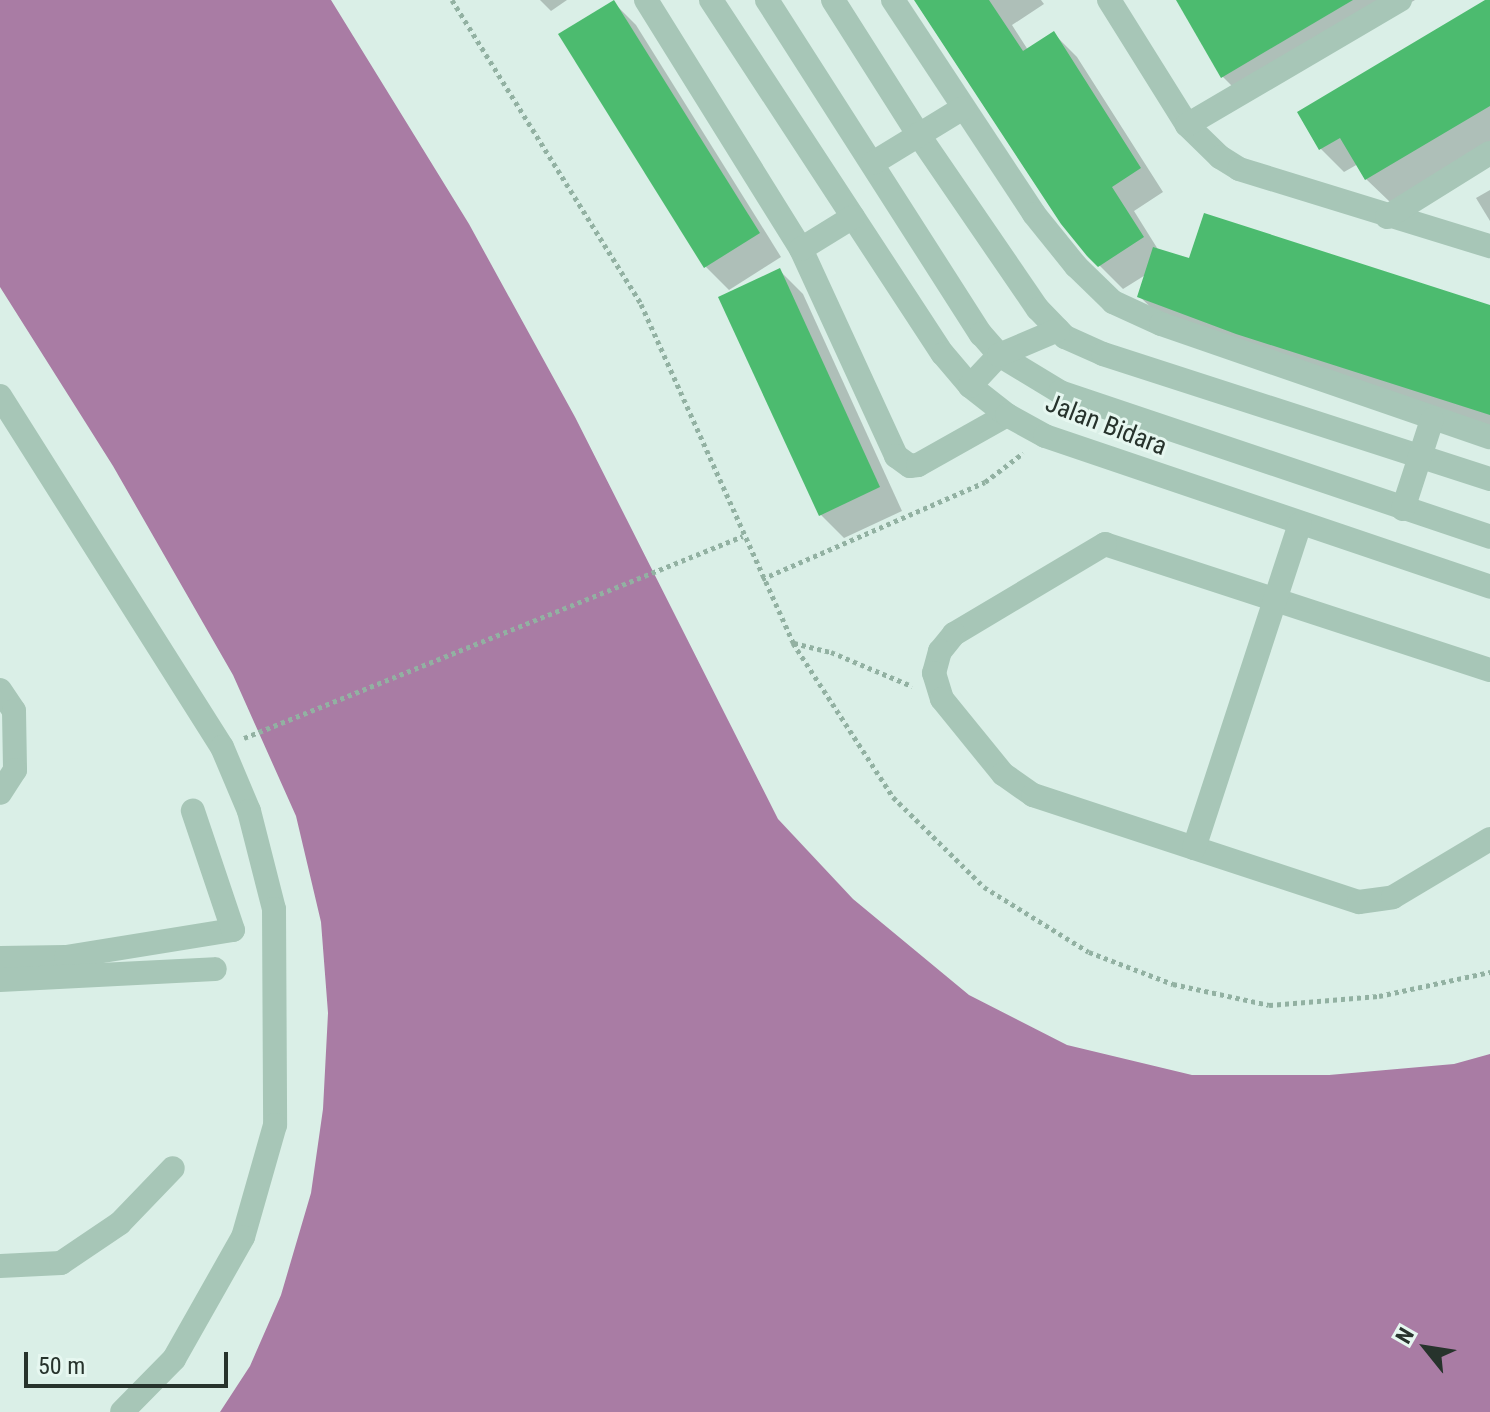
<!DOCTYPE html>
<html>
<head>
<meta charset="utf-8">
<style>
	body { margin:0 }
	#map { position:relative; width:1490px; height:1412px; overflow:hidden; background:#daefe7; font-family:"Roboto Condensed",sans-serif }
	div>[style] { position:absolute }
	.water>* { inset:0; background:#a97ca4 }
	.shadow>* { inset:0; background:#0003 }
	.building>* { inset:0; background:#4cbb6f }
	.path>* { height:5px; margin-top:-2.5px; transform-origin:0; background:repeating-linear-gradient(90deg,#92b1a2 0 4px,transparent 0 8px) }
	.minor>* { height:24px; margin:-12px; padding:0 12px; transform-origin:12px; border-radius:12px; background:#a7c6b7 }
	span { translate:-50% -50%; white-space:nowrap; text-align:center; line-height:1.15; -webkit-text-stroke:6px #e6f7f0; paint-order:stroke }
	.street-label { font-size:26px; color:#27332c }
	.north { position:absolute; left:1386px; top:1308px; width:80px; height:80px; -webkit-text-stroke:6px #e6f7f0; paint-order:stroke; rotate:300deg; font-size:22px; font-weight:700; line-height:32px; text-align:center; color:#27332c }
	.north::after { content:''; display:block; margin:auto; width:28px; height:36px; background:#27332c; clip-path:polygon(50% 0,100% 100%,50% 72%,0 100%) }
	.scale { position:absolute; left:24px; top:1352px; width:204px; height:36px; box-sizing:border-box; border:4px solid #27332c; border-top:0; padding-left:10px; font-size:24px; line-height:28px; white-space:nowrap; color:#27332c; -webkit-text-stroke:6px #e6f7f0; paint-order:stroke }
</style>
</head>
<body>
<div id="map">
	<div class="water">
		<div style="clip-path:polygon(0 0,331px 0,469px 224px,575px 417px,778px 819px,853px 899px,969px 995px,1067px 1045px,1192px 1075px,1329px 1075px,1454px 1064px,1490px 1054px,1490px 1412px,220px 1412px,250px 1366px,281px 1295px,311px 1193px,323px 1109px,328px 1013px,321px 922px,296px 816px,233px 675px,113px 466px,0 287px)"></div>
	</div>
	<div class="shadow">
		<div style="clip-path:polygon(540px 0,567px 0,551px 11px)"></div>
		<div style="clip-path:polygon(917px 0,1041px 0,1044px 4px,1012px 25px,1028px 50px,1054px 34px,1077px 57px,1163px 192px,1134px 211px,1159px 251px,1190px 261px,1490px 307px,1490px 429px,1163px 319px,1139px 296px,1147px 274px,1123px 289px,1089px 255px)"></div>
		<div style="clip-path:polygon(1178px 0,1415px 0,1246px 100px,1223px 77px)"></div>
		<div style="clip-path:polygon(1490px 0,1490px 142px,1390px 202px,1366px 179px,1358px 164px,1344px 172px,1321px 149px,1300px 113px)"></div>
		<div style="clip-path:polygon(613px 2px,636px 25px,781px 257px,729px 290px,706px 267px,561px 35px)"></div>
		<div style="clip-path:polygon(1490px 190px,1490px 221px,1476px 198px)"></div>
		<div style="clip-path:polygon(780px 271px,803px 294px,902px 511px,844px 538px,821px 515px)"></div>
	</div>
	<div class="building">
		<div style="clip-path:polygon(614px 0,760px 233px,704px 268px,558px 34px)"></div>
		<div style="clip-path:polygon(914px 0,989px 0,1023px 51px,1054px 31px,1141px 168px,1112px 187px,1144px 237px,1098px 267px,1087px 256px,1061px 224px)"></div>
		<div style="clip-path:polygon(1176px 0,1353px 0,1221px 78px)"></div>
		<div style="clip-path:polygon(1485px 0,1490px 0,1490px 106px,1365px 180px,1340px 138px,1319px 150px,1297px 112px)"></div>
		<div style="clip-path:polygon(1204px 213px,1490px 305px,1490px 415px,1236px 334px,1137px 297px,1153px 247px,1189px 258px)"></div>
		<div style="clip-path:polygon(780px 268px,880px 487px,819px 516px,718px 297px)"></div>
	</div>
	<div class="path">
		<div style="left:452px;top:0;width:358px;rotate:58.1deg"></div>
		<div style="left:641px;top:304px;width:372px;rotate:65.8deg"></div>
		<div style="left:793px;top:643px;width:184px;rotate:57deg"></div>
		<div style="left:893px;top:797px;width:128px;rotate:44.7deg"></div>
		<div style="left:984px;top:887px;width:123px;rotate:31.8deg"></div>
		<div style="left:1089px;top:952px;width:90px;rotate:20.9deg"></div>
		<div style="left:1173px;top:984px;width:98px;rotate:12.3deg"></div>
		<div style="left:1269px;top:1005px;width:110px;rotate:-4.7deg"></div>
		<div style="left:1379px;top:996px;width:114px;rotate:-12.2deg"></div>
		<div style="left:762px;top:579px;width:243px;rotate:-23.5deg"></div>
		<div style="left:985px;top:482px;width:48px;rotate:-37.3deg"></div>
		<div style="left:794px;top:643px;width:38px;rotate:14deg"></div>
		<div style="left:831px;top:652px;width:88px;rotate:22.8deg"></div>
		<div style="left:244px;top:738px;width:538px;rotate:-22.04deg"></div>
	</div>
	<div class="minor">
		<div style="left:646px;top:0;width:293px;rotate:58.1deg"></div>
		<div style="left:801px;top:249px;width:228px;rotate:65.3deg"></div>
		<div style="left:896px;top:456px;width:17px;rotate:36deg"></div>
		<div style="left:910px;top:466px;width:8px;rotate:-7deg"></div>
		<div style="left:918px;top:465px;width:102px;rotate:-29.3deg"></div>
		<div style="left:711px;top:0;width:423px;rotate:56.8deg"></div>
		<div style="left:943px;top:354px;width:42px;rotate:49.8deg"></div>
		<div style="left:970px;top:386px;width:47px;rotate:38.1deg"></div>
		<div style="left:1007px;top:415px;width:43px;rotate:28.9deg"></div>
		<div style="left:1045px;top:436px;width:470px;rotate:18.7deg"></div>
		<div style="left:767px;top:0;width:397px;rotate:57.4deg"></div>
		<div style="left:981px;top:334px;width:28px;rotate:49deg"></div>
		<div style="left:999px;top:355px;width:71px;rotate:31.2deg"></div>
		<div style="left:1060px;top:392px;width:454px;rotate:18.6deg"></div>
		<div style="left:833px;top:0;width:159px;rotate:57.6deg"></div>
		<div style="left:918px;top:134px;width:212px;rotate:55.6deg"></div>
		<div style="left:1038px;top:309px;width:39px;rotate:46deg"></div>
		<div style="left:1065px;top:337px;width:42px;rotate:24.1deg"></div>
		<div style="left:1103px;top:354px;width:407px;rotate:17.9deg"></div>
		<div style="left:893px;top:0;width:256px;rotate:56.6deg"></div>
		<div style="left:1034px;top:214px;width:67px;rotate:51.1deg"></div>
		<div style="left:1076px;top:266px;width:52px;rotate:44.2deg"></div>
		<div style="left:1113px;top:302px;width:53px;rotate:24.6deg"></div>
		<div style="left:1161px;top:324px;width:348px;rotate:19deg"></div>
		<div style="left:1109px;top:0;width:147px;rotate:58deg"></div>
		<div style="left:1187px;top:125px;width:46px;rotate:44.1deg"></div>
		<div style="left:1220px;top:157px;width:22px;rotate:32deg"></div>
		<div style="left:1239px;top:169px;width:263px;rotate:17.1deg"></div>
		<div style="left:1187px;top:125px;width:247px;rotate:-30.4deg"></div>
		<div style="left:873px;top:163px;width:105px;rotate:-31.4deg"></div>
		<div style="left:1387px;top:217px;width:121px;rotate:-31.9deg"></div>
		<div style="left:801px;top:249px;width:61px;rotate:-31.6deg"></div>
		<div style="left:970px;top:386px;width:42px;rotate:-46.9deg"></div>
		<div style="left:999px;top:355px;width:64px;rotate:-23deg"></div>
		<div style="left:0;top:396px;width:415px;rotate:57.7deg"></div>
		<div style="left:222px;top:747px;width:69px;rotate:67.1deg"></div>
		<div style="left:249px;top:811px;width:101px;rotate:75.7deg"></div>
		<div style="left:274px;top:909px;width:216px;rotate:89.7deg"></div>
		<div style="left:275px;top:1125px;width:116px;rotate:105.9deg"></div>
		<div style="left:243px;top:1237px;width:140px;rotate:119.5deg"></div>
		<div style="left:174px;top:1359px;width:74px;rotate:134.5deg"></div>
		<div style="left:1403px;top:509px;width:94px;rotate:-72deg"></div>
		<div style="left:1490px;top:670px;width:405px;rotate:-161.9deg"></div>
		<div style="left:1105px;top:544px;width:176px;rotate:149.2deg"></div>
		<div style="left:954px;top:634px;width:22px;rotate:129deg"></div>
		<div style="left:940px;top:651px;width:23px;rotate:105deg"></div>
		<div style="left:934px;top:673px;width:27px;rotate:73deg"></div>
		<div style="left:942px;top:699px;width:97px;rotate:50.9deg"></div>
		<div style="left:1003px;top:774px;width:37px;rotate:35deg"></div>
		<div style="left:1033px;top:795px;width:343px;rotate:18.2deg"></div>
		<div style="left:1359px;top:902px;width:34px;rotate:-8deg"></div>
		<div style="left:1393px;top:897px;width:113px;rotate:-30.9deg"></div>
		<div style="left:0;top:690px;width:25px;rotate:56deg"></div>
		<div style="left:14px;top:711px;width:59px;rotate:89deg"></div>
		<div style="left:15px;top:770px;width:27px;rotate:123deg"></div>
		<div style="left:1194px;top:848px;width:341px;rotate:-71.9deg"></div>
		<div style="left:0;top:958px;width:66px;rotate:-0.9deg"></div>
		<div style="left:66px;top:957px;width:169px;rotate:-9.2deg"></div>
		<div style="left:233px;top:930px;width:126px;rotate:-108.6deg"></div>
		<div style="left:0;top:980px;width:215px;rotate:-2.9deg"></div>
		<div style="left:0;top:1266px;width:61px;rotate:-2.8deg"></div>
		<div style="left:61px;top:1263px;width:71px;rotate:-34.1deg"></div>
		<div style="left:120px;top:1223px;width:76px;rotate:-46.1deg"></div>
	</div>
	<div class="street-label">
		<span style="left:1106px;top:425px;rotate:21deg">Jalan Bidara</span>
	</div>
	<div class="north">N</div>
	<div class="scale">50 m</div>
</div>
</body>
</html>
